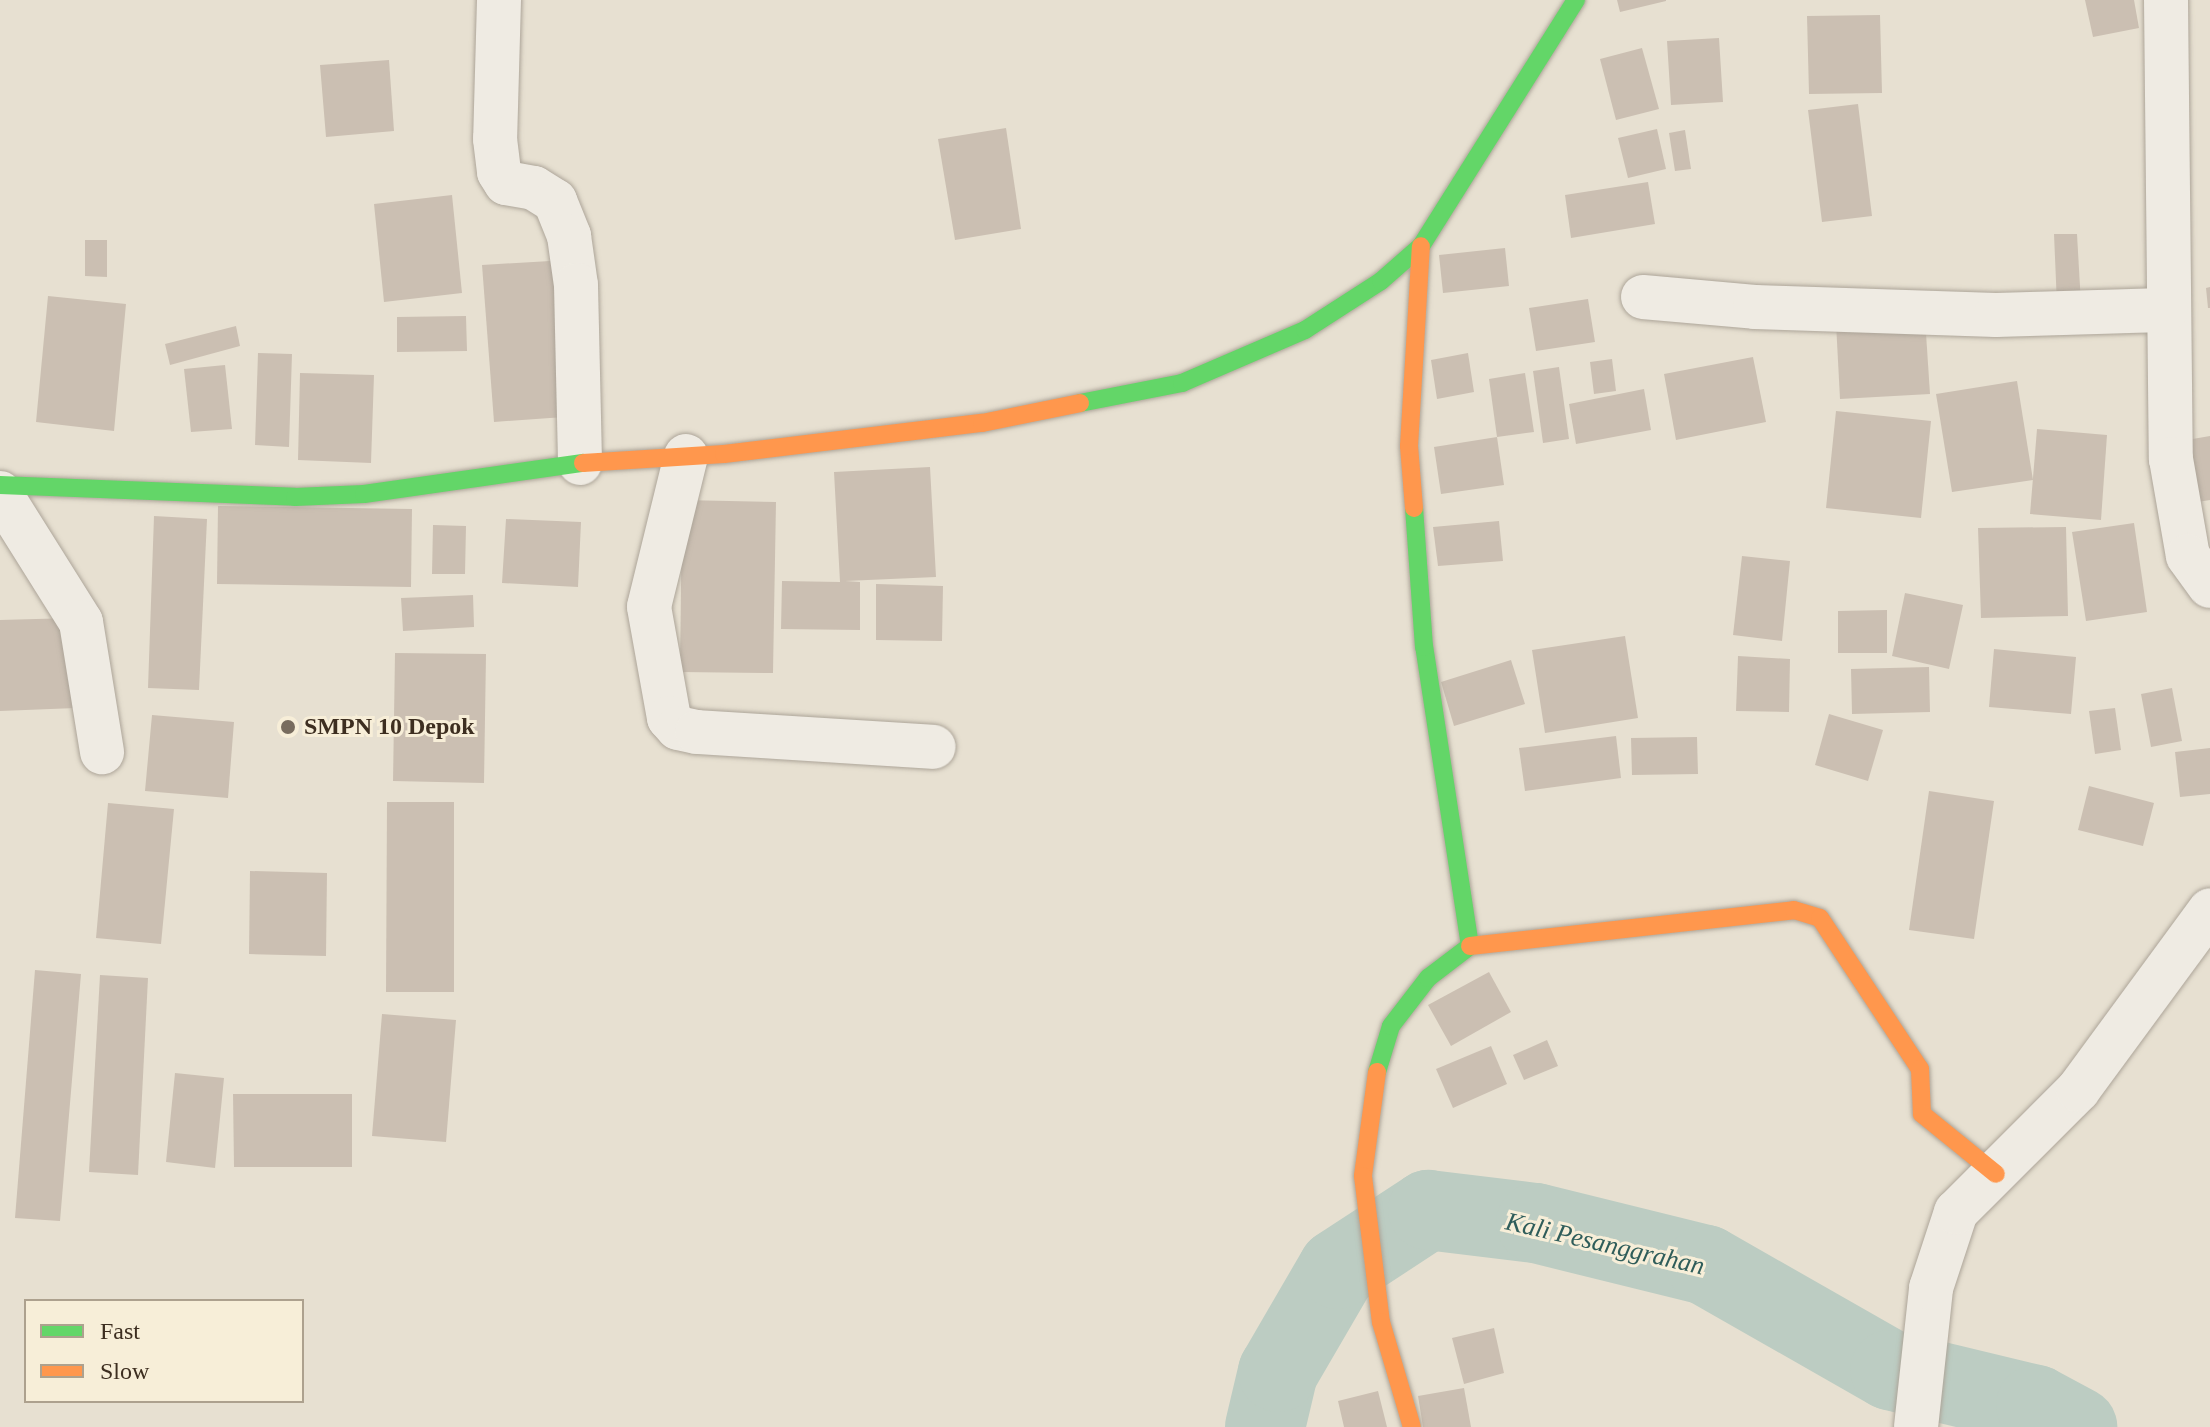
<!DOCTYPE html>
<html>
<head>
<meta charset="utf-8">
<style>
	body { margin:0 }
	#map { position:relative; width:2210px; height:1427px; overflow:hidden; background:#e7e0d1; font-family:"Times New Roman",serif }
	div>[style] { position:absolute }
	.river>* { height:80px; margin:-40px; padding:0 40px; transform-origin:40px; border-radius:40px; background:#bcccc2 }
	.building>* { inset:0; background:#cbbfb2 }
	.roads { filter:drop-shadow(0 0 2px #ada599) drop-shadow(0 0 2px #ada599) }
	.street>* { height:44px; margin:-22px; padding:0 22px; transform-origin:22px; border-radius:22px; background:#efebe3 }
	.fast>* { height:18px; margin:-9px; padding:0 9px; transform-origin:9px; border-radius:9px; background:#63d668 }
	.slow>* { height:18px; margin:-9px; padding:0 9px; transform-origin:9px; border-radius:9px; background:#ff974d }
	.dots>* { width:22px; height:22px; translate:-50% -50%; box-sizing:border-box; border:4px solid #f7eed8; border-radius:50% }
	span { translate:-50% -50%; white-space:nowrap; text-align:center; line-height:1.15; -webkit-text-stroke:6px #f7eed8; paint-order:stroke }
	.poi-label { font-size:24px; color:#3d2e20; font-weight:700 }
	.left { translate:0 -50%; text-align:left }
	.water-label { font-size:26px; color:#2f5d5a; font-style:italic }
	.legend { position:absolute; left:24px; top:1299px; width:280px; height:104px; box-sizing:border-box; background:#f7eed8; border:2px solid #ada18e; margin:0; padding:10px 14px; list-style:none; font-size:24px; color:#3d2e20 }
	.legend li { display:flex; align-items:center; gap:16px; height:40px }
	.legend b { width:40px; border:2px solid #ada18e }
</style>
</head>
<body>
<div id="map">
	<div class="river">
		<div style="left:1265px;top:1427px;width:57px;rotate:-76.7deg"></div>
		<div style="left:1278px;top:1372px;width:119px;rotate:-59.8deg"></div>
		<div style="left:1338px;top:1269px;width:108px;rotate:-33.2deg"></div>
		<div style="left:1428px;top:1210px;width:109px;rotate:6.9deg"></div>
		<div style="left:1536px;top:1223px;width:175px;rotate:13.9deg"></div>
		<div style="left:1706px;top:1265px;width:212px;rotate:29.7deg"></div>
		<div style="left:1890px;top:1370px;width:150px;rotate:13.5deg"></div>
		<div style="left:2036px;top:1405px;width:47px;rotate:28.2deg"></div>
	</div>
	<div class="building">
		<div style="clip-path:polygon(1617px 0,1666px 0,1666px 1px,1620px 12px)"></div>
		<div style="clip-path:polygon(2085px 0,2134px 0,2139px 28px,2093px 37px)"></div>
		<div style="clip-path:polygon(1880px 15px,1882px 93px,1809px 94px,1807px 16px)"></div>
		<div style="clip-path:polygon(1719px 38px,1723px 102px,1671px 105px,1667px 41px)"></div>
		<div style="clip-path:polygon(1642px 48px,1659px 109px,1616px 120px,1600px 59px)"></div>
		<div style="clip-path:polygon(389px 60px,394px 131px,326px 137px,320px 65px)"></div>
		<div style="clip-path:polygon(1858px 104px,1872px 216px,1822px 222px,1808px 110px)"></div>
		<div style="clip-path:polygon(1006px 128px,1021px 229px,955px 240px,938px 139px)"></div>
		<div style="clip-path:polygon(1657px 129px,1666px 169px,1628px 178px,1618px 138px)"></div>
		<div style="clip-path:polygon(1685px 130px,1691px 169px,1675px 171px,1669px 133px)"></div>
		<div style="clip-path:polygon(1648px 182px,1655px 224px,1571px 238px,1565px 195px)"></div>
		<div style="clip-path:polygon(452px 195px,462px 293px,384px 302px,374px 204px)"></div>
		<div style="clip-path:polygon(2054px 234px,2077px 234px,2081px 304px,2057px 305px)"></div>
		<div style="clip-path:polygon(85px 240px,107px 240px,107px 277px,85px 276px)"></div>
		<div style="clip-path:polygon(1505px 248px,1509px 286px,1443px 293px,1439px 255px)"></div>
		<div style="clip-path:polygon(567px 260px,578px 416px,494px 422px,482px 265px)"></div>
		<div style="clip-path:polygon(2210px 287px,2210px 308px,2208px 308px,2206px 288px)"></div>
		<div style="clip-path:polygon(48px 296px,126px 304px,114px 431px,36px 422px)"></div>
		<div style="clip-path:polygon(1588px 299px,1595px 342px,1536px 351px,1529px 308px)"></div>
		<div style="clip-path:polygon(466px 316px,467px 351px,397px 352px,397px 317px)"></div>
		<div style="clip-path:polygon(1925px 318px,1930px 394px,1840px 399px,1836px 323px)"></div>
		<div style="clip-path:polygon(236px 326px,240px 346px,170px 365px,165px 344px)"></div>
		<div style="clip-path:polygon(258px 353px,292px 354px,289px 447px,255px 445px)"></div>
		<div style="clip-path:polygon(1468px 353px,1474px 392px,1437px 399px,1431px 360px)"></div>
		<div style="clip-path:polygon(1753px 357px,1766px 422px,1676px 440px,1664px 374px)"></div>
		<div style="clip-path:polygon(1612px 359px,1616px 391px,1594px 394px,1590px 362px)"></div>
		<div style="clip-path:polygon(225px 365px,232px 429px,191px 432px,184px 369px)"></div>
		<div style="clip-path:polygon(1559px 367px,1569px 439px,1543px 443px,1533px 371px)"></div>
		<div style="clip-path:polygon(300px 373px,374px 375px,371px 463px,298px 460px)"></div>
		<div style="clip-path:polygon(1525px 373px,1534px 432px,1497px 437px,1489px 379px)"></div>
		<div style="clip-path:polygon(2017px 381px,2033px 480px,1952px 492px,1936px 394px)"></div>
		<div style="clip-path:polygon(1644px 389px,1651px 430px,1576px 444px,1569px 404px)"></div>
		<div style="clip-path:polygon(1836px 411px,1931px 421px,1921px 518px,1826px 508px)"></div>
		<div style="clip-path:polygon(2037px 429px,2107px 435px,2101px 520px,2030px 514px)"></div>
		<div style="clip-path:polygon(2210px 436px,2210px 500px,2191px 503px,2181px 441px)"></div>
		<div style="clip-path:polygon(1497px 437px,1504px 485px,1441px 494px,1434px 447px)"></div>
		<div style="clip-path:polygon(930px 467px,936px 577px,845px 581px,860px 582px,860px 630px,781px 629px,782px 581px,840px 582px,834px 472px)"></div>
		<div style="clip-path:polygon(682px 500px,776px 502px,773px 673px,680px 672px)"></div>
		<div style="clip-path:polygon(218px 506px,412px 509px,411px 587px,217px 584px)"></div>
		<div style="clip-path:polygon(154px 516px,207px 519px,199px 690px,148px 688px)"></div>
		<div style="clip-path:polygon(506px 519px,581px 522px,578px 587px,502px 583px)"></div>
		<div style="clip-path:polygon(1499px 521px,1503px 561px,1438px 566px,1433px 527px)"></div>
		<div style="clip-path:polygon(2134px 523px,2147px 612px,2086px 621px,2072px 532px)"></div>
		<div style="clip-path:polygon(433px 525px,466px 526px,465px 574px,432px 574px)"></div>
		<div style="clip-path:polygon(2066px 527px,2068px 616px,1981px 618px,1978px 528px)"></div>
		<div style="clip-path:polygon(1742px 556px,1790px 561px,1782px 641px,1733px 635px)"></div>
		<div style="clip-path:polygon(876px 584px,943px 586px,942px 641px,876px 640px)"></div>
		<div style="clip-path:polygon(1905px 593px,1963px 605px,1949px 669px,1892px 656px)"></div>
		<div style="clip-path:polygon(473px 595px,474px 627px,403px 631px,401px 598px)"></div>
		<div style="clip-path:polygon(1887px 610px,1887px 653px,1838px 653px,1838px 611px)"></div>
		<div style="clip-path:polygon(72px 618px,76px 708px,0 711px,0 620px)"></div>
		<div style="clip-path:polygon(1625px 636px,1638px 718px,1545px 733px,1532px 650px)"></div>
		<div style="clip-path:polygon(1994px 649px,2076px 657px,2071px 714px,1989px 707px)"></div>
		<div style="clip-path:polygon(395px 653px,486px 654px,484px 783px,393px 781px)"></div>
		<div style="clip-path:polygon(1738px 656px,1790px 659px,1789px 712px,1736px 711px)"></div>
		<div style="clip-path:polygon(1511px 660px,1525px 704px,1454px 726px,1441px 682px)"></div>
		<div style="clip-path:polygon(1929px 667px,1930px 712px,1852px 714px,1851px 669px)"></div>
		<div style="clip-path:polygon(2172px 688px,2182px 741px,2151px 747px,2141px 694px)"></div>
		<div style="clip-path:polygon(2115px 708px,2121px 750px,2095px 754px,2089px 711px)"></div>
		<div style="clip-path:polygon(1829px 714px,1883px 730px,1868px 781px,1815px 765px)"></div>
		<div style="clip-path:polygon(152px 715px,234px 722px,228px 798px,145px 791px)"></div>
		<div style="clip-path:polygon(1616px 736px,1621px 778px,1525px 791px,1519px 748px)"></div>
		<div style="clip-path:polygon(1697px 737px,1698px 774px,1632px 775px,1631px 738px)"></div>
		<div style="clip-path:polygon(2210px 748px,2210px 794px,2180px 797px,2175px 752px)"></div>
		<div style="clip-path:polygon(2089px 786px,2154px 803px,2143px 846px,2078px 830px)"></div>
		<div style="clip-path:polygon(1929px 791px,1994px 801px,1974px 939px,1909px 930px)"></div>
		<div style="clip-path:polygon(387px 802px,454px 802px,454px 992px,386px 992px)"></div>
		<div style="clip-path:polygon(108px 803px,174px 809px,161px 944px,96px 938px)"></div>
		<div style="clip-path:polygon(250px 871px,327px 873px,326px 956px,249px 954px)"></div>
		<div style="clip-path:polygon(35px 970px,81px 974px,60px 1221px,15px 1218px)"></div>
		<div style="clip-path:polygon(1489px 972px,1511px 1012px,1451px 1046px,1428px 1005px)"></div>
		<div style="clip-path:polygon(100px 975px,148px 978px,138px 1175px,89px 1172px)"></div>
		<div style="clip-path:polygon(382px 1014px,456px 1020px,446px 1142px,372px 1136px)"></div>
		<div style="clip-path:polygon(1547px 1040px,1558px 1066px,1524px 1080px,1513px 1055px)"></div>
		<div style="clip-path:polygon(1491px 1046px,1507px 1084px,1453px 1108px,1436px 1069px)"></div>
		<div style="clip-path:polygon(175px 1073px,224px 1078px,215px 1168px,166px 1162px)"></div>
		<div style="clip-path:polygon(233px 1094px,352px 1094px,352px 1167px,234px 1167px)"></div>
		<div style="clip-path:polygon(1494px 1328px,1504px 1373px,1464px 1384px,1452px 1338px)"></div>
		<div style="clip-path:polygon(1464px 1388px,1471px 1427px,1423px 1427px,1418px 1396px)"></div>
		<div style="clip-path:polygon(1378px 1391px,1387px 1427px,1344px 1427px,1338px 1401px)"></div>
	</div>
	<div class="roads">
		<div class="street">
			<div style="left:499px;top:0;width:139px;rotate:91.6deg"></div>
			<div style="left:495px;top:139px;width:33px;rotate:83deg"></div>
			<div style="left:499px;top:172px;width:13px;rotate:58deg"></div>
			<div style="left:506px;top:183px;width:28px;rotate:10deg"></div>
			<div style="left:534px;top:188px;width:25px;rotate:32deg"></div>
			<div style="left:555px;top:201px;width:38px;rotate:68deg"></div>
			<div style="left:569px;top:236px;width:49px;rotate:81.9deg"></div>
			<div style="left:576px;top:285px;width:178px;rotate:88.7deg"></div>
			<div style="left:2166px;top:0;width:459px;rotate:89.4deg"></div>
			<div style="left:2171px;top:459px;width:98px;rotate:80.1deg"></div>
			<div style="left:2188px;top:556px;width:37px;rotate:54deg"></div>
			<div style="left:1643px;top:297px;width:112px;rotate:5.1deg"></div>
			<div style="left:1755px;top:307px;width:241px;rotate:1.9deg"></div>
			<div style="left:1996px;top:315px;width:170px;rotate:-1.7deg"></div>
			<div style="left:686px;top:456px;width:155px;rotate:103.8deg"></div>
			<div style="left:649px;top:607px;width:113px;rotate:79.8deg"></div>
			<div style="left:669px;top:718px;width:13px;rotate:48deg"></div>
			<div style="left:678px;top:728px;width:19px;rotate:12deg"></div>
			<div style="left:697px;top:732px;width:237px;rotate:3.6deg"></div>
			<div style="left:0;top:493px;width:152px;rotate:57.9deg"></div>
			<div style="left:81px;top:622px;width:132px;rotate:80.8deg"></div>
			<div style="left:1916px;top:1427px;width:140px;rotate:-83.8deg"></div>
			<div style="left:1931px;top:1288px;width:80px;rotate:-71.8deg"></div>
			<div style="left:1956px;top:1212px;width:173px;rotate:-45deg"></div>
			<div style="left:2078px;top:1090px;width:223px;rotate:-53.7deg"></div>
		</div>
		<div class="fast">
			<div style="left:1080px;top:403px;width:104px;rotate:-11.1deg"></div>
			<div style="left:1182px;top:383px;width:134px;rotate:-23.3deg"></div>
			<div style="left:1305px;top:330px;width:90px;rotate:-32.8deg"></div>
			<div style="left:1381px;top:281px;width:53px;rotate:-41.2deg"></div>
			<div style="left:1421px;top:246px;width:291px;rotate:-57.8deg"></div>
			<div style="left:0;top:485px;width:295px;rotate:2.3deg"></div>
			<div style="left:295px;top:497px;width:69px;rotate:-2.5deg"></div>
			<div style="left:364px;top:494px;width:221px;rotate:-8.1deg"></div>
			<div style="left:1377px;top:1072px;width:48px;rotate:-73.1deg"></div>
			<div style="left:1391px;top:1026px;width:61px;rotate:-52.4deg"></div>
			<div style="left:1428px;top:978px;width:53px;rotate:-37.3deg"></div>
			<div style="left:1470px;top:946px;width:303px;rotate:-98.7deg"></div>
			<div style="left:1424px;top:647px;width:139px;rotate:-94.1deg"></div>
		</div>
		<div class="slow">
			<div style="left:583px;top:463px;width:141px;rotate:-3.7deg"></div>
			<div style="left:724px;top:454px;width:260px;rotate:-6.9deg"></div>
			<div style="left:982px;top:423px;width:100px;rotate:-11.5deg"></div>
			<div style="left:1414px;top:508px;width:62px;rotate:-94.6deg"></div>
			<div style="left:1409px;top:446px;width:200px;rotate:-86.6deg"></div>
			<div style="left:1470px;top:946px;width:326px;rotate:-6.3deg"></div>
			<div style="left:1794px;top:910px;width:27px;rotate:17deg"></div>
			<div style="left:1820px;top:918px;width:181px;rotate:56.5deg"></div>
			<div style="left:1920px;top:1069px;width:45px;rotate:87.5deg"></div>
			<div style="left:1922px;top:1114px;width:95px;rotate:39deg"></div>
			<div style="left:1377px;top:1072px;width:105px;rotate:97.7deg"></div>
			<div style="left:1363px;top:1176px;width:147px;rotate:83deg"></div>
			<div style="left:1381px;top:1322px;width:109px;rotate:73.6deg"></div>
		</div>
	</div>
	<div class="dots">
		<div style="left:288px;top:727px;background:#786c5e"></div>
	</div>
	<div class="poi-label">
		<span class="left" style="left:304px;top:727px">SMPN 10 Depok</span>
	</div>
	<div class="water-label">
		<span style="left:1605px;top:1244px;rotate:13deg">Kali Pesanggrahan</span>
	</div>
	<ul class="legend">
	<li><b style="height:10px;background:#63d668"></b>Fast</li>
	<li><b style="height:10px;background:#ff974d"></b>Slow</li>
	</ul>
</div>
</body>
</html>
